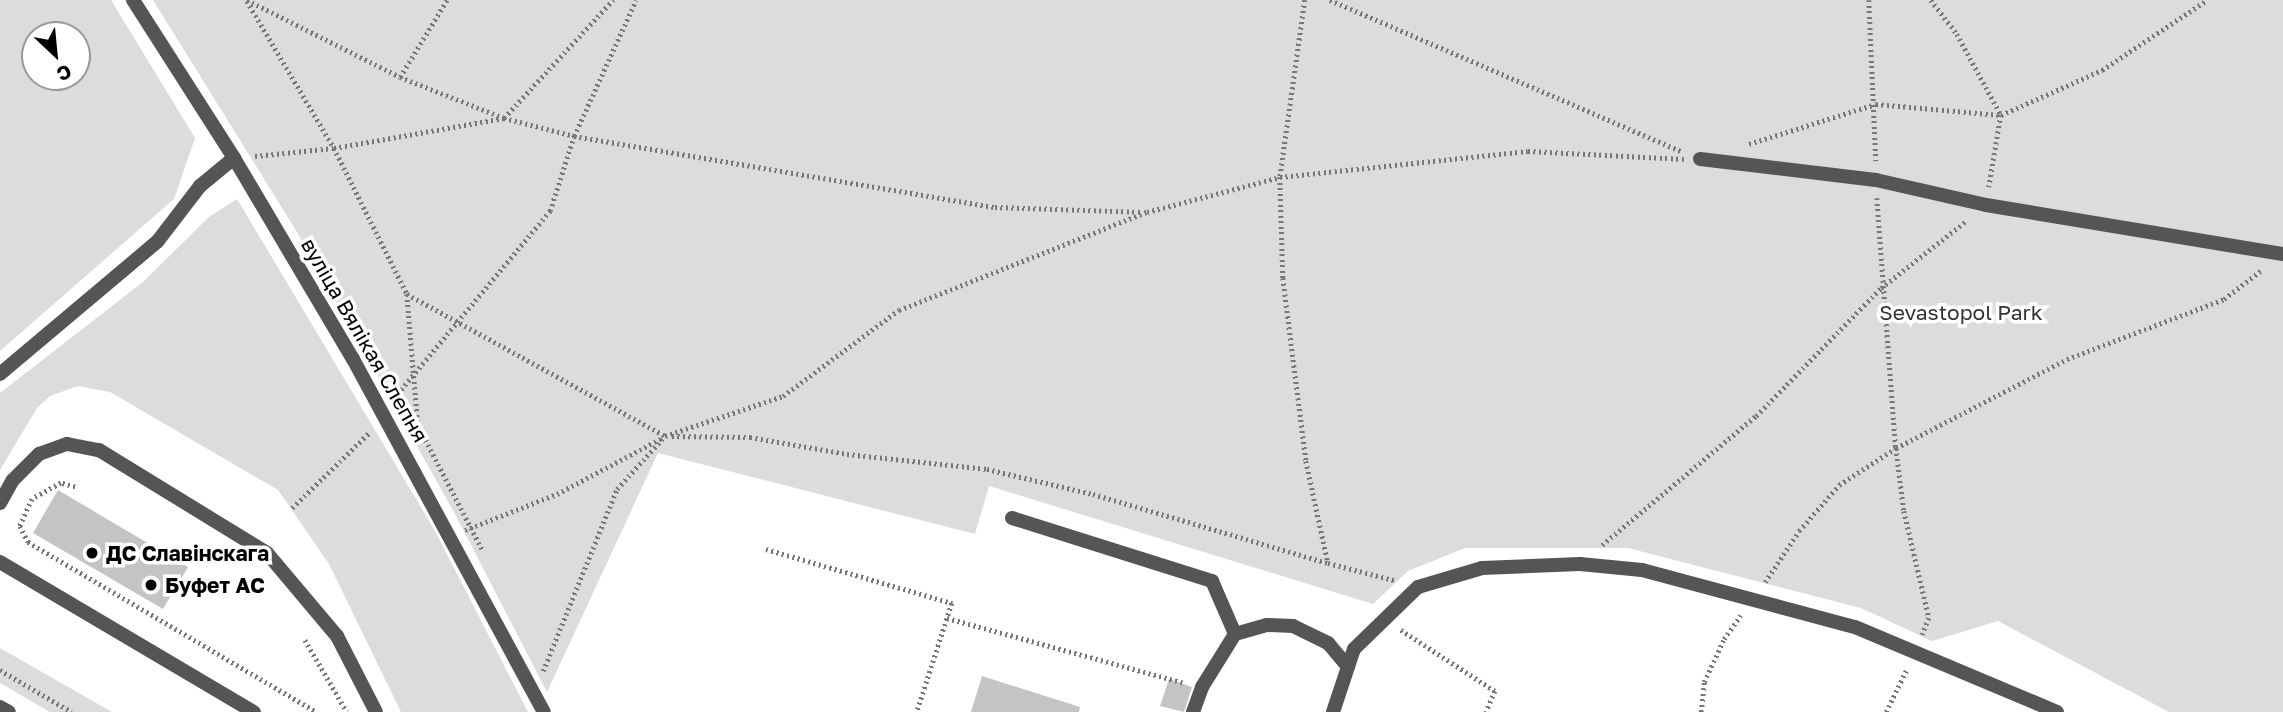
<!DOCTYPE html>
<html>
<head>
<meta charset="utf-8">
<style>
	body { margin:0 }
	#map { position:relative; width:2283px; height:712px; overflow:hidden; background:#fff; font-family:"Golos Text",sans-serif }
	div>[style] { position:absolute }
	.green>* { inset:0; background:#dcdcdc }
	.building>* { inset:0; background:#c4c4c4 }
	.path>* { height:4.5px; margin-top:-2.25px; transform-origin:0; background:repeating-linear-gradient(90deg,#777 0 2px,transparent 0 5.5px) }
	.service>* { height:14px; margin:-7px; padding:0 7px; transform-origin:7px; border-radius:7px; background:#555 }
	.minor>* { height:14px; margin:-7px; padding:0 7px; transform-origin:7px; border-radius:7px; background:#555 }
	.tertiary>* { height:14px; margin:-7px; padding:0 7px; transform-origin:7px; border-radius:7px; background:#555 }
	.dots>* { width:19px; height:19px; translate:-50% -50%; box-sizing:border-box; border:4px solid #fff; border-radius:50% }
	span { translate:-50% -50%; white-space:nowrap; text-align:center; line-height:1.15; -webkit-text-stroke:7px #fff; paint-order:stroke }
	.park-label { font-size:21px; color:#333 }
	.street-label { font-size:21px; color:#000 }
	.poi-label { font-size:21px; color:#000; font-weight:700 }
	.left { translate:0 -50%; text-align:left }
	.north { position:absolute; left:21px; top:21px; width:70px; height:70px; box-sizing:border-box; background:#fff; border:2px solid #999; border-radius:50%; rotate:154deg; font-size:19px; font-weight:700; line-height:28px; text-align:center; color:#000 }
	.north::after { content:''; display:block; margin:auto; width:24px; height:32px; background:#000; clip-path:polygon(50% 0,100% 100%,50% 72%,0 100%) }
</style>
</head>
<body>
<div id="map">
	<div class="green">
		<div style="clip-path:polygon(evenodd,0 0,111px 0,195px 138px,174px 199px,0 351px,0 0,35px 35px,77px 35px,77px 77px,35px 77px,35px 35px)"></div>
		<div style="clip-path:polygon(153px 0,2283px 0,2283px 712px,2169px 712px,1998px 621px,1932px 641px,1861px 608px,1628px 548px,1465px 548px,1408px 571px,1373px 604px,989px 486px,975px 534px,658px 453px,547px 692px,455px 514px,297px 232px)"></div>
		<div style="clip-path:polygon(237px 199px,434px 529px,528px 712px,401px 712px,329px 564px,278px 490px,110px 392px,78px 386px,50px 396px,37px 408px,0 470px,0 393px,143px 282px,209px 217px)"></div>
		<div style="clip-path:polygon(0 648px,112px 712px,50px 712px,0 683px)"></div>
	</div>
	<div class="building">
		<div style="clip-path:polygon(58px 490px,188px 567px,163px 609px,33px 533px)"></div>
		<div style="clip-path:polygon(982px 676px,1080px 707px,1079px 712px,971px 712px)"></div>
		<div style="clip-path:polygon(1169px 679px,1192px 687px,1184px 712px,1160px 706px)"></div>
	</div>
	<div class="path">
		<div style="left:247px;top:0;width:171px;rotate:26.7deg"></div>
		<div style="left:400px;top:77px;width:112px;rotate:21.5deg"></div>
		<div style="left:504px;top:118px;width:72px;rotate:14.4deg"></div>
		<div style="left:574px;top:136px;width:427px;rotate:9.6deg"></div>
		<div style="left:995px;top:207px;width:147px;rotate:1.9deg"></div>
		<div style="left:1305px;top:0;width:179px;rotate:98deg"></div>
		<div style="left:1280px;top:177px;width:101px;rotate:88.3deg"></div>
		<div style="left:1283px;top:278px;width:184px;rotate:82.8deg"></div>
		<div style="left:1306px;top:461px;width:104px;rotate:77.8deg"></div>
		<div style="left:1328px;top:563px;width:71px;rotate:14.6deg"></div>
		<div style="left:1330px;top:0;width:384px;rotate:23.3deg"></div>
		<div style="left:1869px;top:0;width:161px;rotate:87.5deg"></div>
		<div style="left:1931px;top:0;width:43px;rotate:52.6deg"></div>
		<div style="left:1957px;top:34px;width:92px;rotate:61.5deg"></div>
		<div style="left:2001px;top:115px;width:111px;rotate:-24deg"></div>
		<div style="left:2102px;top:70px;width:126px;rotate:-33.7deg"></div>
		<div style="left:247px;top:1px;width:171px;rotate:59.4deg"></div>
		<div style="left:334px;top:148px;width:163px;rotate:63.4deg"></div>
		<div style="left:407px;top:294px;width:131px;rotate:85.2deg"></div>
		<div style="left:418px;top:425px;width:142px;rotate:62.7deg"></div>
		<div style="left:400px;top:77px;width:90px;rotate:-58.6deg"></div>
		<div style="left:1749px;top:144px;width:133px;rotate:-17.5deg"></div>
		<div style="left:1876px;top:104px;width:125px;rotate:5deg"></div>
		<div style="left:2001px;top:115px;width:73px;rotate:99.5deg"></div>
		<div style="left:255px;top:156px;width:79px;rotate:-5.8deg"></div>
		<div style="left:334px;top:148px;width:173px;rotate:-10deg"></div>
		<div style="left:504px;top:118px;width:161px;rotate:-47.3deg"></div>
		<div style="left:1877px;top:198px;width:251px;rotate:85.7deg"></div>
		<div style="left:1896px;top:448px;width:64px;rotate:82.8deg"></div>
		<div style="left:1904px;top:511px;width:110px;rotate:76.8deg"></div>
		<div style="left:1929px;top:618px;width:18px;rotate:112deg"></div>
		<div style="left:407px;top:294px;width:294px;rotate:28.8deg"></div>
		<div style="left:394px;top:398px;width:244px;rotate:-50.2deg"></div>
		<div style="left:550px;top:211px;width:79px;rotate:-72.3deg"></div>
		<div style="left:574px;top:136px;width:149px;rotate:-65.5deg"></div>
		<div style="left:672px;top:436px;width:78px;rotate:0.7deg"></div>
		<div style="left:750px;top:437px;width:98px;rotate:9.9deg"></div>
		<div style="left:847px;top:454px;width:141px;rotate:6.1deg"></div>
		<div style="left:987px;top:469px;width:109px;rotate:13.3deg"></div>
		<div style="left:1093px;top:494px;width:245px;rotate:16.4deg"></div>
		<div style="left:75px;top:487px;width:15px;rotate:-164deg"></div>
		<div style="left:61px;top:483px;width:33px;rotate:151deg"></div>
		<div style="left:32px;top:499px;width:30px;rotate:114deg"></div>
		<div style="left:20px;top:526px;width:18px;rotate:63deg"></div>
		<div style="left:28px;top:542px;width:335px;rotate:30.5deg"></div>
		<div style="left:292px;top:508px;width:110px;rotate:-44.3deg"></div>
		<div style="left:465px;top:530px;width:99px;rotate:-21.4deg"></div>
		<div style="left:557px;top:494px;width:117px;rotate:-28.1deg"></div>
		<div style="left:1602px;top:545px;width:201px;rotate:-40deg"></div>
		<div style="left:1756px;top:416px;width:179px;rotate:-45.7deg"></div>
		<div style="left:1881px;top:288px;width:108px;rotate:-38.2deg"></div>
		<div style="left:766px;top:549px;width:194px;rotate:16.2deg"></div>
		<div style="left:952px;top:603px;width:114px;rotate:107.8deg"></div>
		<div style="left:1765px;top:582px;width:61px;rotate:-56.3deg"></div>
		<div style="left:1799px;top:531px;width:61px;rotate:-49deg"></div>
		<div style="left:1839px;top:485px;width:68px;rotate:-33deg"></div>
		<div style="left:1896px;top:448px;width:193px;rotate:-27.5deg"></div>
		<div style="left:2067px;top:359px;width:168px;rotate:-20.9deg"></div>
		<div style="left:2224px;top:299px;width:49px;rotate:-37.6deg"></div>
		<div style="left:947px;top:618px;width:246px;rotate:15.3deg"></div>
		<div style="left:1401px;top:630px;width:112px;rotate:33deg"></div>
		<div style="left:1495px;top:691px;width:23px;rotate:113deg"></div>
		<div style="left:305px;top:640px;width:83px;rotate:59.7deg"></div>
		<div style="left:0;top:670px;width:83px;rotate:30.3deg"></div>
		<div style="left:543px;top:671px;width:196px;rotate:-67.9deg"></div>
		<div style="left:617px;top:489px;width:72px;rotate:-47.8deg"></div>
		<div style="left:665px;top:436px;width:125px;rotate:-18.7deg"></div>
		<div style="left:783px;top:396px;width:144px;rotate:-36.6deg"></div>
		<div style="left:899px;top:310px;width:267px;rotate:-21.6deg"></div>
		<div style="left:1147px;top:212px;width:138px;rotate:-14.7deg"></div>
		<div style="left:1280px;top:177px;width:249px;rotate:-6deg"></div>
		<div style="left:1528px;top:151px;width:156px;rotate:2.9deg"></div>
		<div style="left:1701px;top:712px;width:30px;rotate:-84deg"></div>
		<div style="left:1704px;top:682px;width:47px;rotate:-65.1deg"></div>
		<div style="left:1724px;top:639px;width:29px;rotate:-55deg"></div>
		<div style="left:1886px;top:712px;width:48px;rotate:-64deg"></div>
	</div>
	<div class="service">
		<div style="left:1700px;top:159px;width:177px;rotate:6.8deg"></div>
		<div style="left:1876px;top:180px;width:113px;rotate:12.8deg"></div>
		<div style="left:1986px;top:205px;width:301px;rotate:9.4deg"></div>
		<div style="left:0;top:503px;width:26px;rotate:-61deg"></div>
		<div style="left:13px;top:480px;width:37px;rotate:-45deg"></div>
		<div style="left:39px;top:454px;width:30px;rotate:-20deg"></div>
		<div style="left:67px;top:444px;width:33px;rotate:11deg"></div>
		<div style="left:99px;top:450px;width:197px;rotate:31.5deg"></div>
		<div style="left:267px;top:553px;width:109px;rotate:49.9deg"></div>
		<div style="left:337px;top:636px;width:85px;rotate:62.8deg"></div>
		<div style="left:1012px;top:518px;width:210px;rotate:17.5deg"></div>
		<div style="left:1212px;top:581px;width:58px;rotate:66.5deg"></div>
		<div style="left:0;top:562px;width:295px;rotate:30.6deg"></div>
		<div style="left:1193px;top:712px;width:27px;rotate:-70deg"></div>
		<div style="left:1202px;top:687px;width:62px;rotate:-58.1deg"></div>
		<div style="left:1235px;top:634px;width:33px;rotate:-16deg"></div>
		<div style="left:1267px;top:625px;width:26px;rotate:2deg"></div>
		<div style="left:1293px;top:626px;width:39px;rotate:26deg"></div>
		<div style="left:1328px;top:643px;width:31px;rotate:50deg"></div>
		<div style="left:1333px;top:712px;width:66px;rotate:-71.6deg"></div>
		<div style="left:1354px;top:649px;width:89px;rotate:-44.1deg"></div>
		<div style="left:1418px;top:587px;width:67px;rotate:-16.5deg"></div>
		<div style="left:1482px;top:568px;width:98px;rotate:-2.3deg"></div>
		<div style="left:1580px;top:564px;width:62px;rotate:5.5deg"></div>
		<div style="left:1642px;top:570px;width:220px;rotate:15deg"></div>
		<div style="left:1855px;top:627px;width:219px;rotate:22.8deg"></div>
	</div>
	<div class="minor">
		<div style="left:0;top:374px;width:205px;rotate:-40.1deg"></div>
		<div style="left:157px;top:242px;width:71px;rotate:-52.5deg"></div>
		<div style="left:200px;top:186px;width:44px;rotate:-39.5deg"></div>
	</div>
	<div class="tertiary">
		<div style="left:133px;top:0;width:188px;rotate:57.4deg"></div>
		<div style="left:234px;top:158px;width:234px;rotate:59.4deg"></div>
		<div style="left:353px;top:359px;width:401px;rotate:61.6deg"></div>
		<div style="left:0;top:707px;width:10px;rotate:29deg"></div>
	</div>
	<div class="dots">
		<div style="left:92px;top:553px;background:#000"></div>
		<div style="left:151px;top:585px;background:#000"></div>
	</div>
	<div class="park-label">
		<span style="left:1961px;top:312px">Sevastopol Park</span>
	</div>
	<div class="street-label">
		<span style="left:365px;top:340px;rotate:60deg">вуліца Вялікая Слепня</span>
	</div>
	<div class="poi-label">
		<span class="left" style="left:106px;top:553px">ДС Славінскага</span>
		<span class="left" style="left:165px;top:585px">Буфет АС</span>
	</div>
	<div class="north">С</div>
</div>
</body>
</html>
